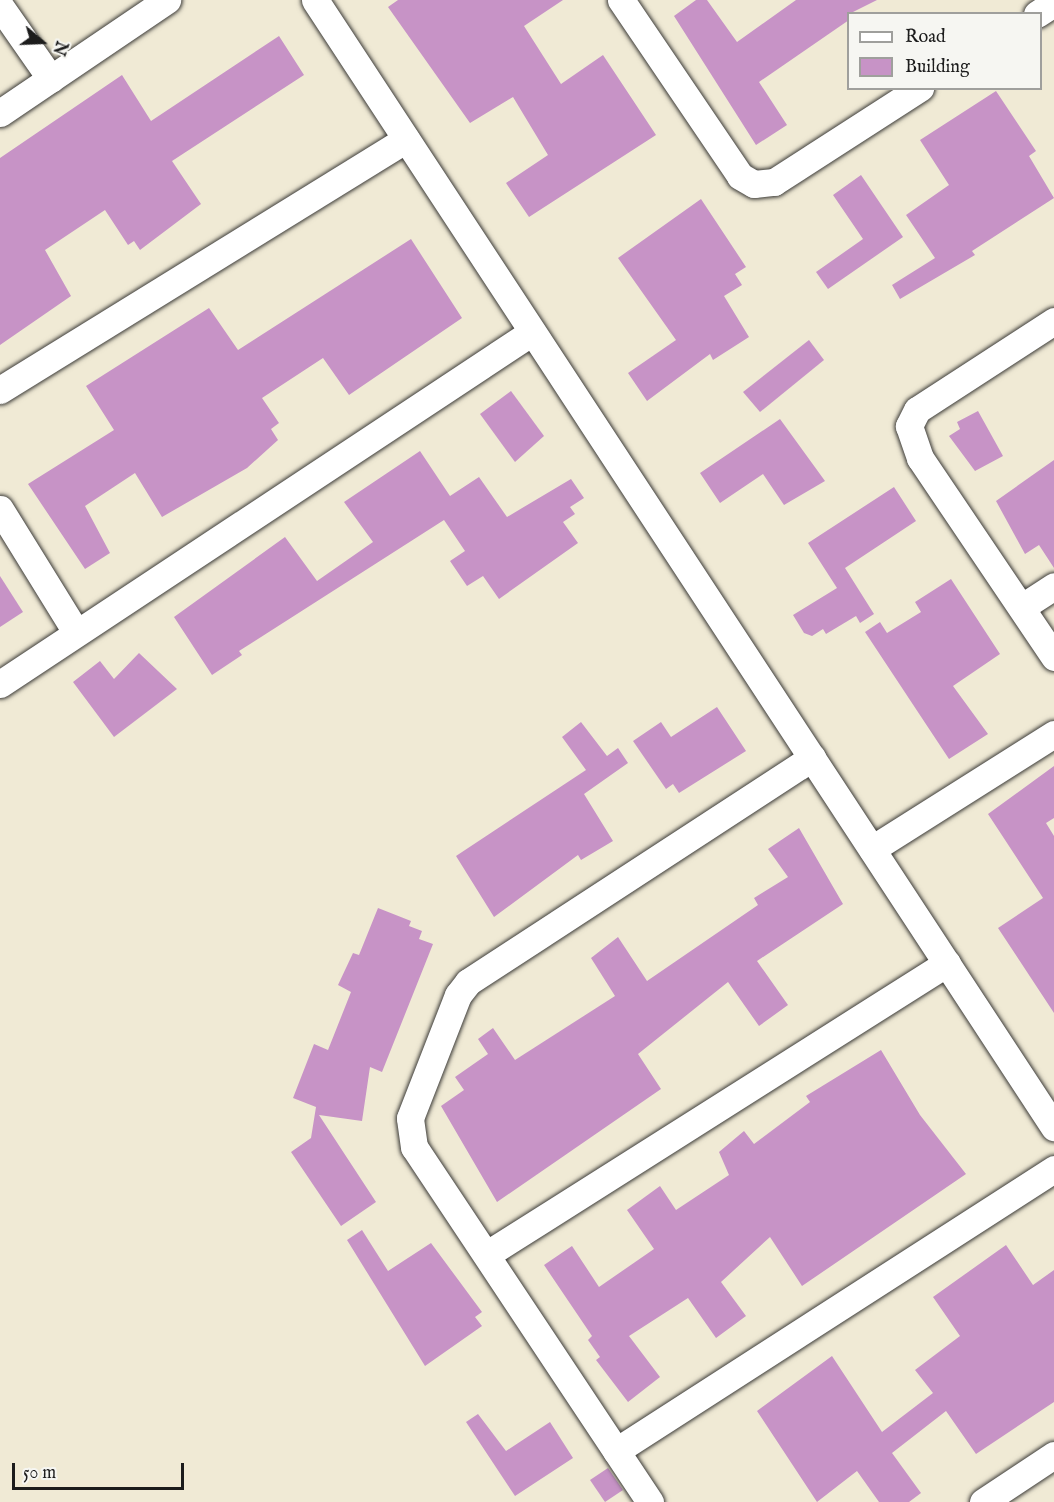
<!DOCTYPE html>
<html>
<head>
<meta charset="utf-8">
<style>
	body { margin:0 }
	#map { position:relative; width:1054px; height:1502px; overflow:hidden; background:#f0ead5; font-family:"IM FELL English",serif }
	div>[style] { position:absolute }
	.building>* { inset:0; background:#c793c6 }
	.roads { filter:drop-shadow(0 0 2px #3c3b38) drop-shadow(0 0 2px #3c3b38) }
	.minor>* { height:27px; margin:-13.5px; padding:0 13.5px; transform-origin:13.5px; border-radius:13.5px; background:#fff }
	span { translate:-50% -50%; white-space:nowrap; text-align:center; line-height:1.15; -webkit-text-stroke:4.5px #f6f6f2; paint-order:stroke }
	.legend { position:absolute; left:847px; top:12px; width:195px; height:78px; box-sizing:border-box; background:#f6f6f2; border:2px solid #9f9f9c; margin:0; padding:8px 10px; list-style:none; font-size:18px; color:#1c1c1c }
	.legend li { display:flex; align-items:center; gap:12px; height:30px }
	.legend b { width:30px; border:2px solid #9f9f9c }
	.north { position:absolute; left:12px; top:12px; width:60px; height:60px; -webkit-text-stroke:4px #f6f6f2; paint-order:stroke; rotate:109deg; font-size:16px; font-weight:700; line-height:24px; text-align:center; color:#1c1c1c }
	.north::after { content:''; display:block; margin:auto; width:21px; height:27px; background:#1c1c1c; clip-path:polygon(50% 0,100% 100%,50% 72%,0 100%) }
	.scale { position:absolute; left:12px; top:1463px; width:172px; height:27px; box-sizing:border-box; border:3px solid #1c1c1c; border-top:0; padding-left:8px; font-size:18px; line-height:21px; white-space:nowrap; color:#1c1c1c; -webkit-text-stroke:4px #f6f6f2; paint-order:stroke }
</style>
</head>
<body>
<div id="map">
	<div class="building">
		<div style="clip-path:polygon(398px 0,563px 0,524px 26px,561px 84px,603px 55px,656px 135px,529px 217px,506px 183px,548px 155px,513px 97px,470px 123px,388px 7px)"></div>
		<div style="clip-path:polygon(696px 0,707px 0,737px 42px,796px 0,877px 0,849px 14px,849px 20px,759px 82px,787px 125px,756px 145px,674px 16px)"></div>
		<div style="clip-path:polygon(279px 36px,304px 75px,172px 161px,201px 204px,140px 250px,134px 241px,128px 245px,105px 210px,45px 250px,71px 296px,0 345px,0 158px,122px 75px,151px 121px)"></div>
		<div style="clip-path:polygon(996px 91px,1036px 151px,1029px 156px,1054px 198px,972px 251px,975px 255px,900px 299px,892px 285px,935px 258px,906px 215px,949px 185px,920px 140px)"></div>
		<div style="clip-path:polygon(861px 175px,903px 237px,828px 289px,816px 272px,863px 239px,833px 195px)"></div>
		<div style="clip-path:polygon(701px 199px,746px 267px,735px 274px,742px 285px,724px 296px,749px 337px,713px 360px,710px 354px,647px 401px,628px 373px,676px 340px,618px 258px)"></div>
		<div style="clip-path:polygon(411px 239px,462px 318px,349px 395px,323px 358px,262px 398px,279px 423px,271px 429px,278px 440px,247px 468px,162px 517px,135px 473px,85px 506px,110px 553px,85px 569px,28px 484px,114px 430px,86px 386px,209px 308px,238px 350px)"></div>
		<div style="clip-path:polygon(809px 340px,824px 360px,760px 412px,743px 392px)"></div>
		<div style="clip-path:polygon(511px 391px,544px 436px,515px 462px,480px 414px)"></div>
		<div style="clip-path:polygon(978px 411px,1003px 456px,975px 471px,949px 436px,960px 429px,957px 422px)"></div>
		<div style="clip-path:polygon(780px 419px,825px 481px,784px 505px,763px 474px,720px 503px,700px 473px)"></div>
		<div style="clip-path:polygon(420px 451px,450px 496px,479px 477px,507px 517px,571px 479px,584px 498px,570px 507px,575px 514px,563px 522px,578px 543px,499px 599px,483px 576px,467px 586px,450px 561px,465px 551px,444px 520px,239px 651px,242px 655px,212px 675px,174px 617px,285px 537px,317px 581px,373px 542px,344px 502px)"></div>
		<div style="clip-path:polygon(1054px 460px,1054px 568px,1039px 545px,1025px 554px,996px 501px)"></div>
		<div style="clip-path:polygon(894px 487px,916px 521px,845px 568px,874px 614px,860px 623px,856px 616px,826px 634px,823px 629px,812px 636px,804px 633px,793px 615px,837px 588px,808px 543px)"></div>
		<div style="clip-path:polygon(0 576px,23px 612px,0 627px)"></div>
		<div style="clip-path:polygon(951px 579px,1000px 654px,953px 686px,988px 734px,949px 759px,865px 632px,880px 622px,887px 633px,921px 612px,915px 602px)"></div>
		<div style="clip-path:polygon(139px 653px,177px 689px,114px 737px,73px 682px,100px 661px,114px 679px)"></div>
		<div style="clip-path:polygon(717px 707px,746px 751px,679px 793px,673px 784px,666px 789px,633px 741px,661px 722px,671px 737px)"></div>
		<div style="clip-path:polygon(581px 722px,607px 756px,618px 748px,628px 763px,584px 794px,613px 841px,581px 860px,578px 855px,494px 917px,456px 856px,586px 770px,562px 737px)"></div>
		<div style="clip-path:polygon(1054px 766px,1054px 818px,1046px 823px,1054px 836px,1054px 1013px,998px 928px,1043px 898px,988px 814px)"></div>
		<div style="clip-path:polygon(799px 828px,843px 904px,757px 961px,788px 1005px,759px 1026px,728px 982px,638px 1054px,661px 1089px,497px 1202px,441px 1106px,464px 1090px,455px 1077px,488px 1054px,478px 1039px,493px 1028px,515px 1060px,615px 996px,591px 958px,618px 937px,647px 981px,758px 905px,754px 898px,788px 877px,768px 849px)"></div>
		<div style="clip-path:polygon(378px 908px,411px 921px,409px 926px,422px 931px,419px 939px,433px 944px,382px 1072px,370px 1067px,362px 1121px,319px 1115px,376px 1202px,341px 1226px,291px 1152px,311px 1138px,316px 1107px,293px 1098px,314px 1044px,328px 1050px,351px 992px,338px 985px,353px 953px,359px 955px)"></div>
		<div style="clip-path:polygon(881px 1050px,920px 1115px,966px 1174px,802px 1286px,770px 1237px,721px 1282px,746px 1316px,716px 1338px,688px 1298px,629px 1336px,660px 1377px,628px 1402px,596px 1360px,600px 1357px,588px 1340px,592px 1336px,544px 1265px,572px 1246px,599px 1287px,654px 1249px,627px 1210px,660px 1186px,676px 1210px,729px 1175px,719px 1152px,744px 1131px,754px 1144px,810px 1102px,806px 1096px)"></div>
		<div style="clip-path:polygon(362px 1230px,388px 1271px,431px 1243px,482px 1312px,475px 1317px,482px 1326px,425px 1366px,347px 1240px)"></div>
		<div style="clip-path:polygon(1006px 1245px,1033px 1285px,1054px 1270px,1054px 1402px,976px 1454px,946px 1411px,892px 1453px,921px 1493px,909px 1502px,879px 1502px,857px 1471px,817px 1502px,757px 1411px,832px 1356px,882px 1432px,933px 1393px,915px 1370px,960px 1336px,933px 1297px)"></div>
		<div style="clip-path:polygon(478px 1414px,506px 1451px,550px 1422px,573px 1458px,515px 1496px,466px 1422px)"></div>
		<div style="clip-path:polygon(608px 1468px,623px 1490px,605px 1502px,590px 1480px)"></div>
	</div>
	<div class="roads">
		<div class="minor">
			<div style="left:315px;top:0;width:1348px;rotate:56.75deg"></div>
			<div style="left:621px;top:0;width:212px;rotate:55.9deg"></div>
			<div style="left:740px;top:176px;width:16px;rotate:30deg"></div>
			<div style="left:754px;top:184px;width:20px;rotate:-6deg"></div>
			<div style="left:774px;top:182px;width:174px;rotate:-32.8deg"></div>
			<div style="left:0;top:6px;width:89px;rotate:55.1deg"></div>
			<div style="left:1037px;top:14px;width:20px;rotate:-33deg"></div>
			<div style="left:0;top:113px;width:202px;rotate:-34.1deg"></div>
			<div style="left:1054px;top:321px;width:163px;rotate:147deg"></div>
			<div style="left:917px;top:410px;width:18px;rotate:117deg"></div>
			<div style="left:909px;top:426px;width:34px;rotate:71deg"></div>
			<div style="left:920px;top:458px;width:240px;rotate:56deg"></div>
			<div style="left:0;top:390px;width:477px;rotate:-31.7deg"></div>
			<div style="left:0;top:509px;width:145px;rotate:58.3deg"></div>
			<div style="left:1022px;top:607px;width:38px;rotate:-33deg"></div>
			<div style="left:0;top:684px;width:638px;rotate:-33.49deg"></div>
			<div style="left:872px;top:849px;width:215px;rotate:-32.3deg"></div>
			<div style="left:489px;top:1253px;width:542px;rotate:-32.34deg"></div>
			<div style="left:616px;top:1451px;width:521px;rotate:-32.77deg"></div>
			<div style="left:650px;top:1502px;width:426px;rotate:-123.6deg"></div>
			<div style="left:414px;top:1147px;width:29px;rotate:-98deg"></div>
			<div style="left:410px;top:1118px;width:132px;rotate:-68.7deg"></div>
			<div style="left:458px;top:995px;width:16px;rotate:-52deg"></div>
			<div style="left:468px;top:982px;width:411px;rotate:-33.1deg"></div>
			<div style="left:983px;top:1502px;width:85px;rotate:-33.5deg"></div>
		</div>
	</div>
	<ul class="legend">
	<li><b style="height:8px;background:#fff"></b>Road</li>
	<li><b style="height:16px;background:#c793c6"></b>Building</li>
	</ul>
	<div class="north">N</div>
	<div class="scale">50 m</div>
</div>
</body>
</html>
